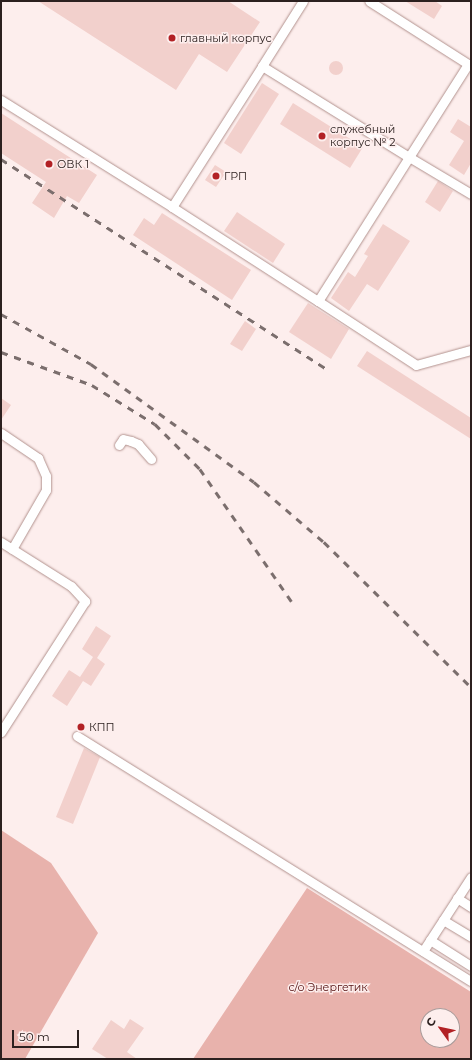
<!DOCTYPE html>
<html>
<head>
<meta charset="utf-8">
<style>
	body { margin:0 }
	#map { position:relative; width:472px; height:1060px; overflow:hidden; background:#fdeeed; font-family:Montserrat,sans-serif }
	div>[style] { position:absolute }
	.green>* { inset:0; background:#e8b2ac }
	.building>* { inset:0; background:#f2d0cc }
	.round { border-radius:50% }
	.roads { filter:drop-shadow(0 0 1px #b2928e) drop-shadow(0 0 1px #b2928e) }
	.minor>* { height:9px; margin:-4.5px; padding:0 4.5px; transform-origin:4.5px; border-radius:4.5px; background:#fff }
	.rail>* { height:2.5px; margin-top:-1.25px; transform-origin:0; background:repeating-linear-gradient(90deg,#7b6e6d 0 7px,transparent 0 14px) }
	.dots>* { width:11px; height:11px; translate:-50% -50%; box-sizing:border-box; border:2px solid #fdeeed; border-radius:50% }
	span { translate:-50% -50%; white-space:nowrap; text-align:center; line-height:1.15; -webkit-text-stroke:3px #fdeeed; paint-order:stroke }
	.poi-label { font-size:11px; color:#2c201f }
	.left { translate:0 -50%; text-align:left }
	.park-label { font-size:11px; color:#530f0f }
	.frame { position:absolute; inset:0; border:2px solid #2c201f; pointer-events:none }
	.north { position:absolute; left:420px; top:1008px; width:40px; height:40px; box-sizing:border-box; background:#fdeeed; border:1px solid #a99c9b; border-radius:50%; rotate:303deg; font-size:11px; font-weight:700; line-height:16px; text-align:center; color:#2c201f }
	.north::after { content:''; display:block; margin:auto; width:14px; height:18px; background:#b22125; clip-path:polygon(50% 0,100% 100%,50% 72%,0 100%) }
	.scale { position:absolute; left:12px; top:1030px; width:67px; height:18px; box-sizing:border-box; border:2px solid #2c201f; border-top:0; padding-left:5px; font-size:12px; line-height:14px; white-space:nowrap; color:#2c201f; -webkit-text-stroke:3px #fdeeed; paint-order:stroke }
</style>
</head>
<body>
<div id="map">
	<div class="green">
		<div style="clip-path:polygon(1px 830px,51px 863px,98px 933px,25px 1059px,1px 1059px)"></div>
		<div style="clip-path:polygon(evenodd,307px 888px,471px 992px,471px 1059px,193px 1059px,307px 888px,428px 1016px,452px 1016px,452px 1040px,428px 1040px,428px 1016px)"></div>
	</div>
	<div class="building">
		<div style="clip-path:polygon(38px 1px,228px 1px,260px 22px,227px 72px,199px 54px,176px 90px)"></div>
		<div style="clip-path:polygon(405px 1px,435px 1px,442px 6px,434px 19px)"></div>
		<div class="round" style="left:329px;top:61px;width:14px;height:14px"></div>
		<div style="clip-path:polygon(262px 83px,279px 94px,241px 154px,224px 143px)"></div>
		<div style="clip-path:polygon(293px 103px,363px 147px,350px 168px,280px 124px)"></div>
		<div style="clip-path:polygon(1px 113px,97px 175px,79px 203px,67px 196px,54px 218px,32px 203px,46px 182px,1px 153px)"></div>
		<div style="clip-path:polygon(458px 119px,471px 127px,471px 163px,464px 175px,449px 165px,464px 141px,450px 132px)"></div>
		<div style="clip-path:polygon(215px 165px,226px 172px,216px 187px,205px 180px)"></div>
		<div style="clip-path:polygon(438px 181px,453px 191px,440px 212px,425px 202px)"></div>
		<div style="clip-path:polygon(237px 212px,285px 244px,273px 263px,224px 231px)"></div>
		<div style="clip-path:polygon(162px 213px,251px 270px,232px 300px,133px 235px,144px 218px,154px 225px)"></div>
		<div style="clip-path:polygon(383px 224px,410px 241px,378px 291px,367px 284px,349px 311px,331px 298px,348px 272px,355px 277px,368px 256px,364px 254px)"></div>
		<div style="clip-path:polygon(308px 303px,349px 329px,331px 359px,289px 332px)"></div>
		<div style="clip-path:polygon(245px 321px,256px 329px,242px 351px,230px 344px)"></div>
		<div style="clip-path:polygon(367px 351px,471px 418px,471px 439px,357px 366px)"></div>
		<div style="clip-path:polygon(1px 398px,11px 405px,1px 420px)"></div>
		<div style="clip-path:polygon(96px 626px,111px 636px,97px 658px,105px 664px,91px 686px,83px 681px,67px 706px,52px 696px,69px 670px,80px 677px,93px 657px,82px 649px)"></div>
		<div style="clip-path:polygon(84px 748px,100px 757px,73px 824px,56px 817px)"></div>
		<div style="clip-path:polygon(130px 1019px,144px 1028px,127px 1052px,137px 1059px,108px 1059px,92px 1049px,111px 1020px,124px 1029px)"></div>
	</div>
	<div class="roads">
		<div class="minor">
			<div style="left:303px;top:1px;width:77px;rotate:122.2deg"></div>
			<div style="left:262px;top:66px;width:173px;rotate:31.8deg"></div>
			<div style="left:409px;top:157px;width:110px;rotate:-57.6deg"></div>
			<div style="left:468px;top:64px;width:117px;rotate:-147.5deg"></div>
			<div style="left:1px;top:100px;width:202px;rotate:32deg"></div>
			<div style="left:172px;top:207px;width:167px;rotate:-57.4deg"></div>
			<div style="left:172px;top:207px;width:174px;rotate:32.8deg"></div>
			<div style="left:318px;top:301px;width:170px;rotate:-57.7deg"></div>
			<div style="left:409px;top:157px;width:72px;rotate:30.8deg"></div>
			<div style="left:318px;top:301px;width:117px;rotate:33.1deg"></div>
			<div style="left:416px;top:365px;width:57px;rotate:-15.3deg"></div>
			<div style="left:1px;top:433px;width:45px;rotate:34deg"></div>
			<div style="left:38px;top:458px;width:20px;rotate:66deg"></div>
			<div style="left:46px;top:476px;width:14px;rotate:90deg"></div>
			<div style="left:46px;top:490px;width:68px;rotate:120deg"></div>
			<div style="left:119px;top:445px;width:7px;rotate:-56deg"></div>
			<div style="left:123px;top:439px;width:8px;rotate:14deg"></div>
			<div style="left:131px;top:441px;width:8px;rotate:23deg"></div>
			<div style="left:138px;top:444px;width:20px;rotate:49deg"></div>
			<div style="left:1px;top:542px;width:83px;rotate:32.2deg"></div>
			<div style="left:71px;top:586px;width:21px;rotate:47deg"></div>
			<div style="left:85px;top:601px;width:156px;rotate:122.7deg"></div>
			<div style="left:77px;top:736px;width:464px;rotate:31.9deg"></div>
			<div style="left:457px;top:898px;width:17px;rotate:33deg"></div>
			<div style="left:443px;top:920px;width:33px;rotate:31deg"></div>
			<div style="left:430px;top:940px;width:49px;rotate:32.4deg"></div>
			<div style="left:423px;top:951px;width:88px;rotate:-57deg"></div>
		</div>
	</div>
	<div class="rail">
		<div style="left:1px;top:159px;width:388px;rotate:32.8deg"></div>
		<div style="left:1px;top:314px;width:103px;rotate:29.1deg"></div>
		<div style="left:91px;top:364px;width:201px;rotate:35.9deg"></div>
		<div style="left:254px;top:482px;width:92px;rotate:40.6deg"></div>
		<div style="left:324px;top:542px;width:206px;rotate:44.6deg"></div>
		<div style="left:1px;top:352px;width:97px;rotate:19.9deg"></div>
		<div style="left:92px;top:385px;width:74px;rotate:31.8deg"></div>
		<div style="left:155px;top:424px;width:64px;rotate:45deg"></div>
		<div style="left:200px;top:469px;width:165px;rotate:55.3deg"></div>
	</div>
	<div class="dots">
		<div style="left:172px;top:38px;background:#b22125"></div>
		<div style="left:322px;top:136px;background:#b22125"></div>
		<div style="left:49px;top:164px;background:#b22125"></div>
		<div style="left:216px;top:176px;background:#b22125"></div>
		<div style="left:81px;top:727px;background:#b22125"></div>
	</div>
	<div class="poi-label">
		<span class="left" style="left:180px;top:38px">главный корпус</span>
		<span class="left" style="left:330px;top:136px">служебный<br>корпус № 2</span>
		<span class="left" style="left:57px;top:164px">ОВК 1</span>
		<span class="left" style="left:224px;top:176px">ГРП</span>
		<span class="left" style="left:89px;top:727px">КПП</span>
	</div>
	<div class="park-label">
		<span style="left:328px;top:987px">с/о Энергетик</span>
	</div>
	<div class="frame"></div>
	<div class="north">С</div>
	<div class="scale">50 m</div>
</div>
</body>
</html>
